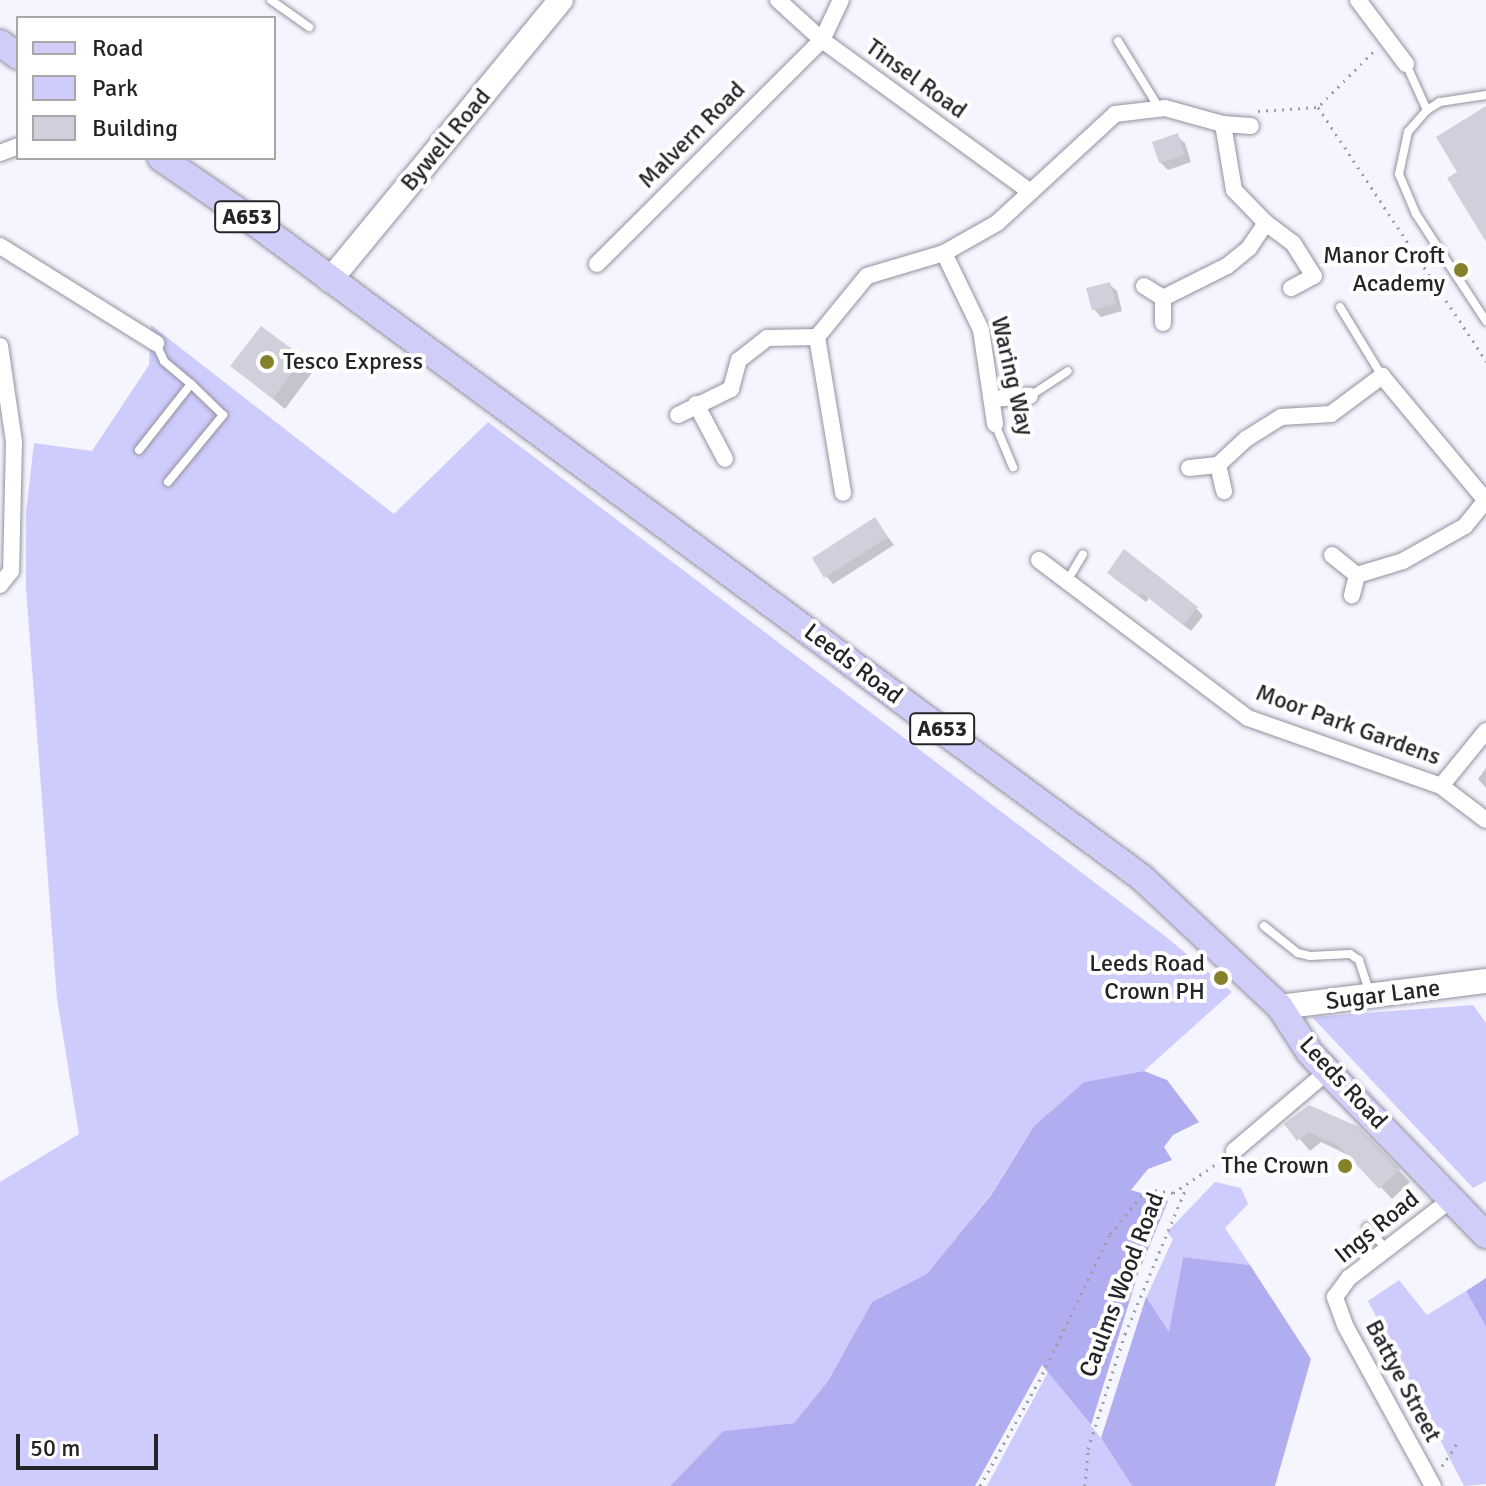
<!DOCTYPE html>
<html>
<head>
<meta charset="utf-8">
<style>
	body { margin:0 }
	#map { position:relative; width:1486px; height:1486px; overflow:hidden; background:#f5f5ff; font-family:Signika,sans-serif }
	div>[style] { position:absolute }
	.green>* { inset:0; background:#ceccfd }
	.forest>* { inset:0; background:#b1adf1 }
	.shadow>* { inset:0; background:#0003 }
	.building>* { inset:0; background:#d0cfdc }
	.path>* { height:3px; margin-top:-1.5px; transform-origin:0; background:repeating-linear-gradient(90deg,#9c9ca3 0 2px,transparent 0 8px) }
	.roads { filter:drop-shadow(0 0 2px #92919d) drop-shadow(0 0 2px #92919d) }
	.lane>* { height:8px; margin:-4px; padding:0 4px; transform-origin:4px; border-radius:4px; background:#fff }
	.street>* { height:16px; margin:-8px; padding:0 8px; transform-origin:8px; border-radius:8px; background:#fff }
	.secondary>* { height:24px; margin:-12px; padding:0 12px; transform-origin:12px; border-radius:12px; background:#fff }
	.primary>* { height:26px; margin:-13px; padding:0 13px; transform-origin:13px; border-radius:13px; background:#d0cdf9 }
	.dots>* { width:22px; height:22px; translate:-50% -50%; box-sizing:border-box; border:4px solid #fff; border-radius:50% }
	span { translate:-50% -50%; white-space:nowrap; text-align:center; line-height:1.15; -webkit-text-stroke:8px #fff; paint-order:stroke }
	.shield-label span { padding:2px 6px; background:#fff; border:2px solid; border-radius:6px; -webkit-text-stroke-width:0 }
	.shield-label { font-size:22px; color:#252529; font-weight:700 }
	.street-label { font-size:24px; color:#252529 }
	.poi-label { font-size:24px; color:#252529 }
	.right { translate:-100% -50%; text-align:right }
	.left { translate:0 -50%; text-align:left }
	.legend { position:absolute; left:16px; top:16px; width:260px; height:144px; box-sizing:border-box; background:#fff; border:2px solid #a8a8a9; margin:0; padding:10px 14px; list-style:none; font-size:24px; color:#252529 }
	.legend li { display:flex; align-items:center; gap:16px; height:40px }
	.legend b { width:40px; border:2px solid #a8a8a9 }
	.scale { position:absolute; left:16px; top:1434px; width:142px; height:36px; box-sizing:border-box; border:4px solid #252529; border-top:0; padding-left:10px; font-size:24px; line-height:28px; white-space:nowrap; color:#252529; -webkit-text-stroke:6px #fff; paint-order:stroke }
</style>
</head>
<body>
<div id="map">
	<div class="green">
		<div style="clip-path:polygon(151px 325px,394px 514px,488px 422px,1165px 936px,1232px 992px,1144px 1071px,1084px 1082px,1034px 1126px,991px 1194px,927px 1275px,872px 1302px,828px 1381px,794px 1423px,723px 1431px,670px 1486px,0 1486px,0 1182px,79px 1134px,57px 999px,26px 588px,26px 513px,34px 443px,92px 451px,149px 365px)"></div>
		<div style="clip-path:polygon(1473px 1005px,1486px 1023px,1486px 1181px,1473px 1188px,1312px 1017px)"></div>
		<div style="clip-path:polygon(1215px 1182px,1241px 1188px,1248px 1204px,1225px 1228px,1250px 1265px,1183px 1257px,1169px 1333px,1146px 1298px,1173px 1239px,1167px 1232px)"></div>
		<div style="clip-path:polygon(1399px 1280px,1427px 1315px,1466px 1291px,1486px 1327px,1486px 1484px,1464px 1486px,1368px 1301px)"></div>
		<div style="clip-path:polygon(1048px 1372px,1101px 1438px,1132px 1486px,987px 1486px)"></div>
	</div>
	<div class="forest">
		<div style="clip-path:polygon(1144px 1071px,1167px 1080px,1199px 1122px,1173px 1135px,1164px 1147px,1172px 1160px,1148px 1169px,1131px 1190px,1168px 1201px,1138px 1274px,1091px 1425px,1042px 1365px,975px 1486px,670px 1486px,723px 1431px,794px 1423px,828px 1381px,872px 1302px,927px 1274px,991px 1195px,1034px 1126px,1084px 1082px)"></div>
		<div style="clip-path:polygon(1183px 1257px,1250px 1265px,1311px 1359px,1275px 1486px,1132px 1486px,1101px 1438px,1146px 1297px,1169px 1332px)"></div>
		<div style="clip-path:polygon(1486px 1278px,1486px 1327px,1466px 1291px)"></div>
	</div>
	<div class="shadow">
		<div style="clip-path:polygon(1177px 136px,1185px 143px,1191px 162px,1168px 170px,1160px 162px)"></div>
		<div style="clip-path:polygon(1109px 284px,1117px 291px,1122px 311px,1101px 317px,1094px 309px)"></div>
		<div style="clip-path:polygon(262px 329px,314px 370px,285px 409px,233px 366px)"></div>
		<div style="clip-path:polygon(875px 520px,894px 545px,833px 584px,826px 576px)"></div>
		<div style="clip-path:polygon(1117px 580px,1196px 608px,1203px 616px,1191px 631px,1149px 598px,1146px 602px)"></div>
		<div style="clip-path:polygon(1486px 768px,1486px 788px,1478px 779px)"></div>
		<div style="clip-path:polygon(1287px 1124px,1358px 1128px,1410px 1182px,1392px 1199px,1352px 1157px,1321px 1142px,1310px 1151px)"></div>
	</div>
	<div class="building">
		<div style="clip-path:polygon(1486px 106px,1486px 242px,1447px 178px,1457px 172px,1436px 137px)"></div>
		<div style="clip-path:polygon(1178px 133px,1185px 155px,1159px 163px,1152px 142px)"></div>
		<div style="clip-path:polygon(1110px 282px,1116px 304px,1092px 310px,1086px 288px)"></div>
		<div style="clip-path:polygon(261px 326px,303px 357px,273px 399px,230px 366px)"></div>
		<div style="clip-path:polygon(875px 517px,888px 537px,824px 578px,812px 558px)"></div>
		<div style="clip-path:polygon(1124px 549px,1198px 607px,1183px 625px,1141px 592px,1138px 596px,1107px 573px)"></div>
		<div style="clip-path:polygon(1309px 1105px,1359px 1127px,1400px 1169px,1379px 1189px,1339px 1146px,1309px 1132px,1297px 1141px,1284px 1124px)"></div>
	</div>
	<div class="path">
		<div style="left:1373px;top:52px;width:78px;rotate:135deg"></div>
		<div style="left:1318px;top:107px;width:305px;rotate:56.5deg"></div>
		<div style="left:1258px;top:111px;width:60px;rotate:-3.8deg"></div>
		<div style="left:1442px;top:1466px;width:27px;rotate:-56deg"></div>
		<div style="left:980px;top:1486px;width:120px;rotate:-60.7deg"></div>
		<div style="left:1039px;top:1381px;width:163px;rotate:-64.2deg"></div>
		<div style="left:1110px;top:1234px;width:58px;rotate:-50.6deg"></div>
		<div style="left:1147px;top:1189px;width:26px;rotate:9deg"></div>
		<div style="left:1173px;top:1193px;width:59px;rotate:-34deg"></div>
		<div style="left:1085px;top:1486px;width:37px;rotate:-85deg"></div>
		<div style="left:1088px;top:1449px;width:121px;rotate:-72.2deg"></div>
		<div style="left:1125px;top:1334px;width:158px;rotate:-67.3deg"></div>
	</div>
	<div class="roads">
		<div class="lane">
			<div style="left:271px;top:0;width:47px;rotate:35.4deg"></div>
			<div style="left:1118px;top:41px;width:79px;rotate:58.5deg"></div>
			<div style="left:1406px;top:64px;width:51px;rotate:65.5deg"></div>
			<div style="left:1486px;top:95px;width:47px;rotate:171.3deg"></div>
			<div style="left:1440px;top:102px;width:15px;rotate:148deg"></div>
			<div style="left:1427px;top:110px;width:29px;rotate:131deg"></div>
			<div style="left:1408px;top:132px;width:43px;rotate:102.1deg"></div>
			<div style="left:1399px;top:174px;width:43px;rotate:67deg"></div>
			<div style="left:1416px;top:214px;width:128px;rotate:56.8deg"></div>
			<div style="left:1340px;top:307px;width:81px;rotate:58.7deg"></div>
			<div style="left:1030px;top:396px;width:45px;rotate:-33.3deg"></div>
			<div style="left:995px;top:424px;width:47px;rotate:67.3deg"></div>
			<div style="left:139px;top:450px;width:84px;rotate:-51.8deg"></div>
			<div style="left:191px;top:384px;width:35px;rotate:-140deg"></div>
			<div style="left:164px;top:361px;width:19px;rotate:-115deg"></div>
			<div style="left:168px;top:482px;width:87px;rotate:-50.6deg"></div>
			<div style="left:223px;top:415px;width:45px;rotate:-135.9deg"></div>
			<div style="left:1067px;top:581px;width:31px;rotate:-59deg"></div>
			<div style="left:1264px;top:926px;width:43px;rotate:38.5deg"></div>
			<div style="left:1298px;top:953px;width:12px;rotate:14deg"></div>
			<div style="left:1310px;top:956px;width:40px;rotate:-2.9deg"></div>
			<div style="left:1350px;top:954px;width:11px;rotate:34deg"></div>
			<div style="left:1359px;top:960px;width:36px;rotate:72deg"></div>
			<div style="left:1367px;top:1227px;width:29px;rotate:49deg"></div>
		</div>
		<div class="street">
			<div style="left:778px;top:0;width:59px;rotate:42.3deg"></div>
			<div style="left:822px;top:40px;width:256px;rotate:36.1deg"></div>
			<div style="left:1358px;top:0;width:80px;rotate:53.1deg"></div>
			<div style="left:0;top:153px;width:19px;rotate:-21deg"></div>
			<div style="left:1266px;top:223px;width:34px;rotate:37deg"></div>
			<div style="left:1293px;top:243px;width:39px;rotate:58deg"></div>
			<div style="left:1314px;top:276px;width:26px;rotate:152deg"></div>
			<div style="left:0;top:246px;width:184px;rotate:31.9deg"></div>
			<div style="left:944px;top:253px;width:85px;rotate:64.3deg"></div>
			<div style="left:981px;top:330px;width:95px;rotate:81.5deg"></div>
			<div style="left:597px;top:264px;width:317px;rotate:-44.9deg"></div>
			<div style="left:822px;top:40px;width:44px;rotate:-64.6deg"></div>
			<div style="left:1144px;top:286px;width:22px;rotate:32deg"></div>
			<div style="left:1163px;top:298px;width:72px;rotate:-26.6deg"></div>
			<div style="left:1227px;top:266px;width:28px;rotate:-39deg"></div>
			<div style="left:1249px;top:248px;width:30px;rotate:-56deg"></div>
			<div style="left:1266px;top:223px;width:46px;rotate:-134.1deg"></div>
			<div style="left:1234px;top:190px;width:67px;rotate:-99.5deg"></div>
			<div style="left:1163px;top:298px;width:25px;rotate:90deg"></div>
			<div style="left:817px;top:337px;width:158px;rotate:80.5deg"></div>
			<div style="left:0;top:346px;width:97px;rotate:81.7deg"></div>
			<div style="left:14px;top:442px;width:129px;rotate:91.3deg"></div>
			<div style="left:11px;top:571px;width:18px;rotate:128deg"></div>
			<div style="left:993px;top:399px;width:37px;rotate:-5deg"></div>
			<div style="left:696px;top:404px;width:62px;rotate:62.2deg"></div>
			<div style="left:678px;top:415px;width:59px;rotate:-26.1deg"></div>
			<div style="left:731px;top:389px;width:30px;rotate:-75deg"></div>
			<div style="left:739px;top:360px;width:36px;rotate:-38deg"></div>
			<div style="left:767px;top:338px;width:50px;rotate:-1.1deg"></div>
			<div style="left:817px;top:337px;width:79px;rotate:-50.7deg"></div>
			<div style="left:867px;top:276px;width:80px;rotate:-16.6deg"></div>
			<div style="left:944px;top:253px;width:61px;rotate:-29.5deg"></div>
			<div style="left:997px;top:223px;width:161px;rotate:-42.7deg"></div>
			<div style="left:1115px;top:114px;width:50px;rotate:-6.8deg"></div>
			<div style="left:1165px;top:108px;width:60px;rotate:15.4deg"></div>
			<div style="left:1223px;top:124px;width:28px;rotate:4deg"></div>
			<div style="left:1218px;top:465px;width:27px;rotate:77deg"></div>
			<div style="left:1189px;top:468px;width:29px;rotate:-6deg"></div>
			<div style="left:1218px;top:465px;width:38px;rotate:-43deg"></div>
			<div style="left:1246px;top:439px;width:41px;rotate:-32.2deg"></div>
			<div style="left:1281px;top:417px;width:50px;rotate:-3.4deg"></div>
			<div style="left:1331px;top:414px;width:64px;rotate:-36.7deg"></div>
			<div style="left:1382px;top:376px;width:163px;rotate:50.2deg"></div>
			<div style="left:1332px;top:555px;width:32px;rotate:39deg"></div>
			<div style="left:1357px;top:575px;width:21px;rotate:104deg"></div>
			<div style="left:1039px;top:560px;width:262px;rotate:37.1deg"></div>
			<div style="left:1248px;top:718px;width:205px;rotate:19.4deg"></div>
			<div style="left:1441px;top:786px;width:56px;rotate:37.1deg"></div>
			<div style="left:1357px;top:575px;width:48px;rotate:-16.9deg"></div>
			<div style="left:1403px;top:561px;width:71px;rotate:-29.4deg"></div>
			<div style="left:1465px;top:526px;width:32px;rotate:-51deg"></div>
			<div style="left:1441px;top:786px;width:71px;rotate:-50.7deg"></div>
			<div style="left:1234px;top:1151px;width:123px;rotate:-40.4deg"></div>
			<div style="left:1433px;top:1486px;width:183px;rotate:-118.7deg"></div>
			<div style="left:1345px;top:1325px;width:30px;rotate:-110deg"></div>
			<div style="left:1335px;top:1297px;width:24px;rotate:-54deg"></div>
			<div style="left:1349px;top:1278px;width:131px;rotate:-37.6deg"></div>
		</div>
		<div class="secondary">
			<div style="left:330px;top:280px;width:363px;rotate:-50.5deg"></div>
			<div style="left:1280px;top:1007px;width:208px;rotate:-7.2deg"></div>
		</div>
		<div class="primary">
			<div style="left:0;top:43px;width:22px;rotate:36deg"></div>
			<div style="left:161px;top:158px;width:104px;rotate:34.5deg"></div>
			<div style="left:247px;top:217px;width:1111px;rotate:36.44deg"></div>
			<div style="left:1141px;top:877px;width:190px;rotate:43.1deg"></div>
			<div style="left:1280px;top:1007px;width:55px;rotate:56.9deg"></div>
			<div style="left:1310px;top:1053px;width:253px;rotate:46deg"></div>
		</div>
	</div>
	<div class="dots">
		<div style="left:1461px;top:270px;background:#858129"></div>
		<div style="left:267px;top:362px;background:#858129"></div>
		<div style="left:1221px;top:978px;background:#858129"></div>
		<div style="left:1345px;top:1166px;background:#858129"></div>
	</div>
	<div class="shield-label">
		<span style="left:247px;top:217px">A653</span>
		<span style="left:942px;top:729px">A653</span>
	</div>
	<div class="street-label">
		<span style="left:916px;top:79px;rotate:36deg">Tinsel Road</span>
		<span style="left:692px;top:135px;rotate:-45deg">Malvern Road</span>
		<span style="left:446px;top:140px;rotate:-50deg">Bywell Road</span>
		<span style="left:1012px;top:376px;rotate:77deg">Waring Way</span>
		<span style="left:853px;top:664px;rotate:37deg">Leeds Road</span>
		<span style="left:1348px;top:725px;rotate:20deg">Moor Park Gardens</span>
		<span style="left:1383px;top:995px;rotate:-7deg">Sugar Lane</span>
		<span style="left:1343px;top:1083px;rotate:47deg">Leeds Road</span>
		<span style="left:1377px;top:1227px;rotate:-39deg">Ings Road</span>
		<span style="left:1122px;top:1285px;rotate:-69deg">Caulms Wood Road</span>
		<span style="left:1403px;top:1381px;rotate:62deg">Battye Street</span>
	</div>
	<div class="poi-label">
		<span class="right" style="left:1445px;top:270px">Manor Croft<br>Academy</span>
		<span class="left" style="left:283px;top:362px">Tesco Express</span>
		<span class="right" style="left:1205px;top:978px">Leeds Road<br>Crown PH</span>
		<span class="right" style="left:1329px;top:1166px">The Crown</span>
	</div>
	<ul class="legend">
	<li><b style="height:10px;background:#d0cdf9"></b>Road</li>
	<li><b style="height:22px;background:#ceccfd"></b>Park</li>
	<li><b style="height:22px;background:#d0cfdc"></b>Building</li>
	</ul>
	<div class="scale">50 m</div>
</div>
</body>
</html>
